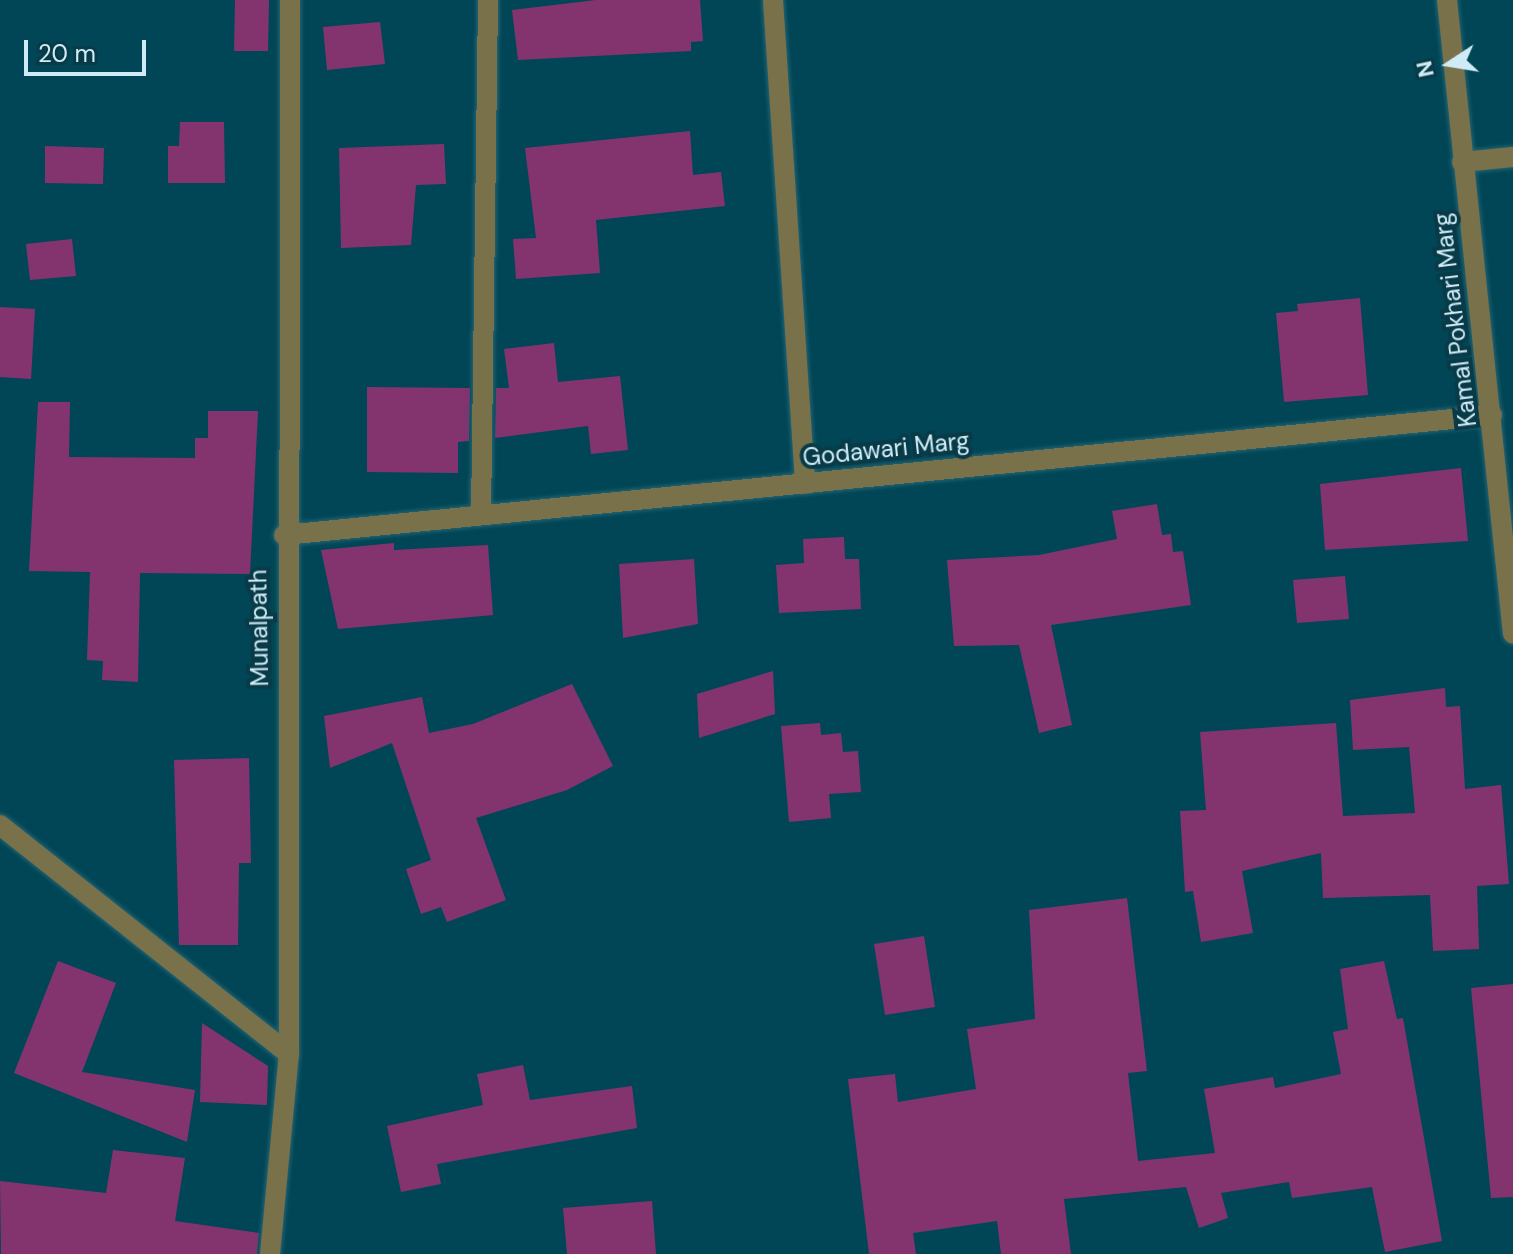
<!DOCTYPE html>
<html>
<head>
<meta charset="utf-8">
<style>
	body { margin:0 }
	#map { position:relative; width:1513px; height:1254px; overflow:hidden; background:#004656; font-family:"DM Sans",sans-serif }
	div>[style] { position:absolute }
	.building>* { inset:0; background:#83346e }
	.roads { filter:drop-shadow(0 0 2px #256473) drop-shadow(0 0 2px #256473) }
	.minor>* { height:20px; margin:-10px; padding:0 10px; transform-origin:10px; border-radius:10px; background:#787149 }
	span { translate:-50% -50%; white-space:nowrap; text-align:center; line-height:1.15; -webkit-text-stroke:8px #093a47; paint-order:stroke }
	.street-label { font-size:24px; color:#cfecf6 }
	.north { position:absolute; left:1409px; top:24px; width:80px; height:80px; -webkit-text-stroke:6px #093a47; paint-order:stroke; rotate:258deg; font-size:22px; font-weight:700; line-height:32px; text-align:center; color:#cfecf6 }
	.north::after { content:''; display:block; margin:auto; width:28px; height:36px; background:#cfecf6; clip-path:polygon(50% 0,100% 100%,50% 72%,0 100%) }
	.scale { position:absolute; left:24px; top:40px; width:122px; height:36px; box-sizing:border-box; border:4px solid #cfecf6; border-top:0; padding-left:10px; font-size:24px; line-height:28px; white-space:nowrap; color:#cfecf6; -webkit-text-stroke:6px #093a47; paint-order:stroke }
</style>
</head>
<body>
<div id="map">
	<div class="building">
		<div style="clip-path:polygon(235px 0,269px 0,268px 51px,234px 51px)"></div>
		<div style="clip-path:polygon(596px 0,700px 0,703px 41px,691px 42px,691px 51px,518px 60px,512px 10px)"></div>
		<div style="clip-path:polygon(380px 22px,385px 64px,327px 70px,323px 27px)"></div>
		<div style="clip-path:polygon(180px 122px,224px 122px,225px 183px,168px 183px,168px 146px,179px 146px)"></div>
		<div style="clip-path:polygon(690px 131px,693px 175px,721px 172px,725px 206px,596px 220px,600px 273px,516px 279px,513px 239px,536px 238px,525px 148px)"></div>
		<div style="clip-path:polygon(444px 144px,446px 184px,416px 185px,411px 245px,341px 248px,339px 148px)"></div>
		<div style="clip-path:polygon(45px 146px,104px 148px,103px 184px,45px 183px)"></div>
		<div style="clip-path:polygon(72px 239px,76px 276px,30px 280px,26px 244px)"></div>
		<div style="clip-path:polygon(1360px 298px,1368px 395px,1284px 402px,1276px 313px,1298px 311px,1297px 304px)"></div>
		<div style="clip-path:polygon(0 307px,35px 309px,31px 379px,0 377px)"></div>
		<div style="clip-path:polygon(554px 343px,558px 382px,620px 376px,628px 450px,591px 454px,588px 426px,495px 438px,496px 388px,509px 388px,504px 349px)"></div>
		<div style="clip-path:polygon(367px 387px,470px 388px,469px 441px,458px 442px,458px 473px,367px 472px)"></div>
		<div style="clip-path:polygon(38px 402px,70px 402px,69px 457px,195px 458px,195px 438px,208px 438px,208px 411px,258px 411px,250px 574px,140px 573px,138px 682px,102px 680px,103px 661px,87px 660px,90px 572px,29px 571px)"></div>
		<div style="clip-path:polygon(1461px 468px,1468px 541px,1325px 550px,1320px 484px)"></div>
		<div style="clip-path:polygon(1157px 504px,1162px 535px,1171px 534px,1173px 552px,1183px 551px,1191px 605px,1051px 625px,1072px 725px,1039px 733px,1019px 645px,954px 646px,947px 560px,1039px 555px,1117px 539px,1112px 511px)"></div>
		<div style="clip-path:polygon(844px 537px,845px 559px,859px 559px,861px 609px,779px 613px,776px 565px,804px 563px,803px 539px)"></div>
		<div style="clip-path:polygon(394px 543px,394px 550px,488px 545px,493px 615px,338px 629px,321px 550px)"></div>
		<div style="clip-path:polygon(694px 559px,698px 624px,623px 638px,619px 564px)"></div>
		<div style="clip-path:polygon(1345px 576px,1349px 619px,1297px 623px,1293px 580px)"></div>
		<div style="clip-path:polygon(773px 671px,775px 714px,699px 738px,697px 694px)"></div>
		<div style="clip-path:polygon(572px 684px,613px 766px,567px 790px,476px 818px,506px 900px,447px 922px,441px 907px,421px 914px,406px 869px,431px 860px,392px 743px,330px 768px,324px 716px,422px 697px,429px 733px,473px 724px)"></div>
		<div style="clip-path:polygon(1445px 688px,1446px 707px,1460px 706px,1465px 789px,1501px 785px,1509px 884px,1477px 886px,1479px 949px,1433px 951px,1430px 895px,1323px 898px,1321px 853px,1242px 871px,1253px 933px,1201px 942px,1193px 891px,1185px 892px,1180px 811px,1206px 810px,1200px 732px,1336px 723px,1343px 816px,1415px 813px,1409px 747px,1353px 750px,1350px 700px)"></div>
		<div style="clip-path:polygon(820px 723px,821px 735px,841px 733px,843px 752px,858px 751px,861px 792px,829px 794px,831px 818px,789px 822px,781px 726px)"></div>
		<div style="clip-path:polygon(249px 758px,251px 863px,239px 863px,238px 945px,179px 945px,174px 760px)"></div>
		<div style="clip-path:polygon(1127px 898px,1147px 1071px,1128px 1073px,1138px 1161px,1215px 1153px,1204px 1089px,1273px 1077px,1275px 1088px,1341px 1074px,1333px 1032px,1348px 1029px,1340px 969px,1384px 961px,1397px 1019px,1403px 1018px,1442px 1241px,1385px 1252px,1372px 1187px,1292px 1198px,1289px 1182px,1221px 1193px,1228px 1218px,1199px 1228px,1186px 1187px,1064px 1199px,1071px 1254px,1001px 1254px,997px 1221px,913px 1233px,916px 1254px,869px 1254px,848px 1079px,895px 1074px,898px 1102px,976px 1089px,967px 1029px,1035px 1019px,1029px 910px)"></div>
		<div style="clip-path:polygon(924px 936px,935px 1007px,885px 1015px,874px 944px)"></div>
		<div style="clip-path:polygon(58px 961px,116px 983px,82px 1072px,195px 1090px,187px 1142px,14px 1073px)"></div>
		<div style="clip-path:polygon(1513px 984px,1513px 1197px,1491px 1198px,1471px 988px)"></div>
		<div style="clip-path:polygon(202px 1023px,268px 1066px,267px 1105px,200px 1102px)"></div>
		<div style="clip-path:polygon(523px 1065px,530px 1100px,632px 1086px,637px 1128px,437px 1164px,441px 1184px,401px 1192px,387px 1126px,483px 1105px,477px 1074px)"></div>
		<div style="clip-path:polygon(113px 1150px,185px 1158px,175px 1221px,259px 1233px,257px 1254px,1px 1254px,0 1181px,106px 1193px)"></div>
		<div style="clip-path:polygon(652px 1201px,656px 1254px,567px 1254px,563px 1208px)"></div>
	</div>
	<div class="roads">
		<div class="minor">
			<div style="left:773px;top:0;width:485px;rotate:86.2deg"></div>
			<div style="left:1447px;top:0;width:637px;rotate:84.06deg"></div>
			<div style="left:1462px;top:162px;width:51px;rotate:-5.6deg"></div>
			<div style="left:481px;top:515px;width:515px;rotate:-89.22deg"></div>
			<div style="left:284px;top:535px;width:1214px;rotate:-5.67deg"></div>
			<div style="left:0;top:825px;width:369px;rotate:38.4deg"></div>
			<div style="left:270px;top:1254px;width:201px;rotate:-84.6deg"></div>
			<div style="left:289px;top:1054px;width:1054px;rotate:-89.95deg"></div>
		</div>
	</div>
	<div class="street-label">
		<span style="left:1455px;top:320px;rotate:-97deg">Kamal Pokhari Marg</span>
		<span style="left:886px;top:449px;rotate:-6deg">Godawari Marg</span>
		<span style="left:259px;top:628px;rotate:-91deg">Munalpath</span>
	</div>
	<div class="north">N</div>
	<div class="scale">20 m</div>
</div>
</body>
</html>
